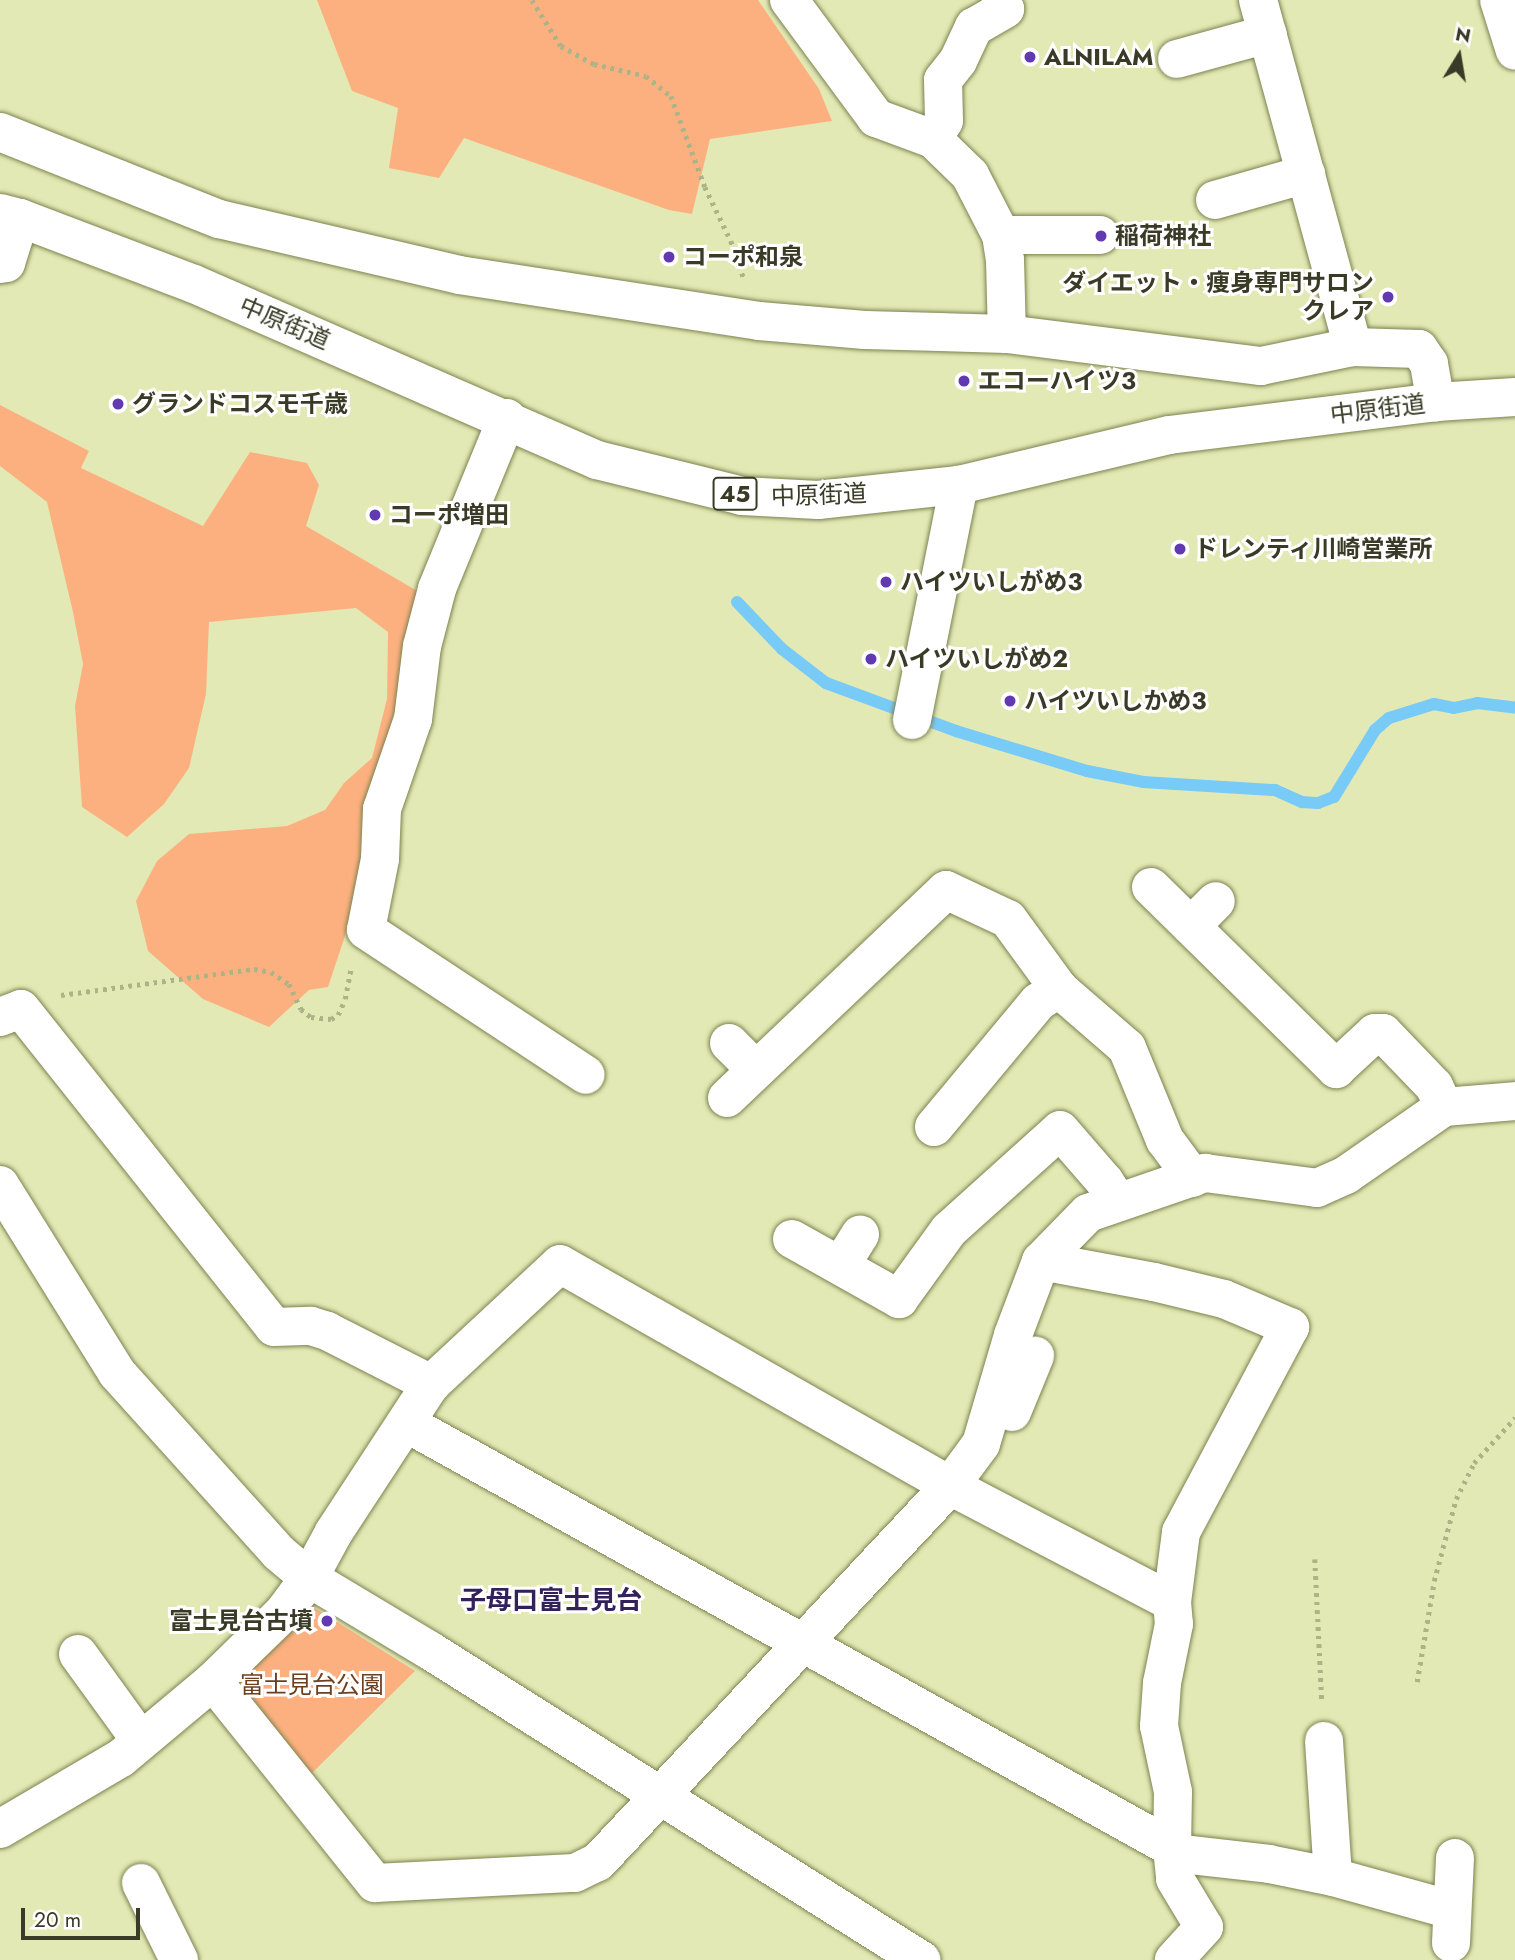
<!DOCTYPE html>
<html>
<head>
<meta charset="utf-8">
<style>
	body { margin:0 }
	#map { position:relative; width:1515px; height:1960px; overflow:hidden; background:#e3e9b4; font-family:Jost,"Noto Sans JP",sans-serif }
	div>[style] { position:absolute }
	.green>* { inset:0; background:#fdb07f }
	.stream>* { height:12px; margin:-6px; padding:0 6px; transform-origin:6px; border-radius:6px; background:#78caf7 }
	.path>* { height:4.5px; margin-top:-2.25px; transform-origin:0; background:repeating-linear-gradient(90deg,#adb287 0 3.5px,transparent 0 8.5px) }
	.roads { filter:drop-shadow(0 0 2px #7d8351) drop-shadow(0 0 2px #7d8351) }
	.minor>* { height:38px; margin:-19px; padding:0 19px; transform-origin:19px; border-radius:19px; background:#fff }
	.major>* { height:38px; margin:-19px; padding:0 19px; transform-origin:19px; border-radius:19px; background:#fff }
	.dots>* { width:19px; height:19px; translate:-50% -50%; box-sizing:border-box; border:4px solid #fff; border-radius:50% }
	span { translate:-50% -50%; white-space:nowrap; text-align:center; line-height:1.15; -webkit-text-stroke:6px #fff; paint-order:stroke }
	.shield-label span { padding:2px 5px; background:#fff; border:2px solid; border-radius:5px; -webkit-text-stroke-width:0 }
	.shield-label { font-size:23px; color:#393b26; font-weight:700 }
	.poi-label { font-size:24px; color:#393b26; font-weight:700 }
	.left { translate:0 -50%; text-align:left }
	.right { translate:-100% -50%; text-align:right }
	.street-label { font-size:24px; color:#393b26 }
	.park-label { font-size:24px; color:#6e3f1f }
	.neighbourhood-label { font-size:26px; color:#33215b; font-weight:700 }
	.north { position:absolute; left:1424px; top:21px; width:70px; height:70px; -webkit-text-stroke:5px #fff; paint-order:stroke; rotate:11deg; font-size:19px; font-weight:700; line-height:28px; text-align:center; color:#393b26 }
	.north::after { content:''; display:block; margin:auto; width:24px; height:32px; background:#393b26; clip-path:polygon(50% 0,100% 100%,50% 72%,0 100%) }
	.scale { position:absolute; left:21px; top:1908px; width:119px; height:32px; box-sizing:border-box; border:4px solid #393b26; border-top:0; padding-left:9px; font-size:21px; line-height:24px; white-space:nowrap; color:#393b26; -webkit-text-stroke:5px #fff; paint-order:stroke }
</style>
</head>
<body>
<div id="map">
	<div class="green">
		<div style="clip-path:polygon(317px 0,758px 0,819px 89px,832px 121px,710px 139px,692px 214px,669px 210px,464px 138px,439px 178px,389px 168px,398px 108px,352px 91px)"></div>
		<div style="clip-path:polygon(0 405px,89px 451px,81px 468px,203px 526px,250px 452px,307px 463px,319px 485px,306px 526px,419px 592px,355px 906px,328px 987px,309px 990px,269px 1027px,203px 999px,148px 951px,136px 901px,157px 861px,189px 834px,287px 826px,325px 810px,344px 783px,372px 758px,387px 699px,388px 632px,356px 608px,209px 622px,206px 694px,189px 768px,164px 804px,127px 837px,82px 807px,75px 706px,83px 664px,73px 612px,47px 502px,0 466px)"></div>
		<div style="clip-path:polygon(313px 1607px,415px 1671px,306px 1779px,239px 1694px,236px 1672px,302px 1608px)"></div>
	</div>
	<div class="stream">
		<div style="left:737px;top:602px;width:65px;rotate:46.2deg"></div>
		<div style="left:782px;top:649px;width:56px;rotate:37.7deg"></div>
		<div style="left:826px;top:683px;width:139px;rotate:20.3deg"></div>
		<div style="left:956px;top:731px;width:137px;rotate:17deg"></div>
		<div style="left:1087px;top:771px;width:57px;rotate:11.1deg"></div>
		<div style="left:1143px;top:782px;width:132px;rotate:3.5deg"></div>
		<div style="left:1275px;top:790px;width:30px;rotate:24deg"></div>
		<div style="left:1302px;top:802px;width:16px;rotate:4deg"></div>
		<div style="left:1318px;top:803px;width:17px;rotate:-21deg"></div>
		<div style="left:1334px;top:797px;width:79px;rotate:-58.5deg"></div>
		<div style="left:1375px;top:730px;width:18px;rotate:-41deg"></div>
		<div style="left:1389px;top:718px;width:47px;rotate:-17.3deg"></div>
		<div style="left:1434px;top:704px;width:20px;rotate:11deg"></div>
		<div style="left:1454px;top:708px;width:24px;rotate:-12deg"></div>
		<div style="left:1477px;top:703px;width:38px;rotate:7deg"></div>
	</div>
	<div class="path">
		<div style="left:532px;top:0;width:54px;rotate:57.8deg"></div>
		<div style="left:561px;top:46px;width:38px;rotate:29deg"></div>
		<div style="left:594px;top:64px;width:53px;rotate:13deg"></div>
		<div style="left:646px;top:76px;width:32px;rotate:39deg"></div>
		<div style="left:671px;top:96px;width:97px;rotate:69.5deg"></div>
		<div style="left:705px;top:187px;width:60px;rotate:64.3deg"></div>
		<div style="left:731px;top:241px;width:39px;rotate:71deg"></div>
		<div style="left:61px;top:995px;width:195px;rotate:-7.7deg"></div>
		<div style="left:254px;top:969px;width:17px;rotate:10deg"></div>
		<div style="left:271px;top:972px;width:22px;rotate:34deg"></div>
		<div style="left:289px;top:984px;width:28px;rotate:64deg"></div>
		<div style="left:301px;top:1009px;width:13px;rotate:39deg"></div>
		<div style="left:311px;top:1017px;width:20px;rotate:6deg"></div>
		<div style="left:331px;top:1019px;width:8px;rotate:-30deg"></div>
		<div style="left:338px;top:1015px;width:17px;rotate:-66deg"></div>
		<div style="left:345px;top:999px;width:32px;rotate:-79deg"></div>
		<div style="left:1315px;top:1559px;width:143px;rotate:87.2deg"></div>
		<div style="left:1417px;top:1682px;width:102px;rotate:-80.4deg"></div>
		<div style="left:1434px;top:1581px;width:85px;rotate:-75deg"></div>
		<div style="left:1456px;top:1499px;width:40px;rotate:-63.4deg"></div>
		<div style="left:1474px;top:1463px;width:61px;rotate:-47.7deg"></div>
	</div>
	<div class="roads">
		<div class="minor">
			<div style="left:789px;top:0;width:147px;rotate:53.6deg"></div>
			<div style="left:876px;top:118px;width:61px;rotate:20.2deg"></div>
			<div style="left:933px;top:139px;width:52px;rotate:44.2deg"></div>
			<div style="left:970px;top:175px;width:68px;rotate:62.7deg"></div>
			<div style="left:1001px;top:235px;width:25px;rotate:81deg"></div>
			<div style="left:1005px;top:260px;width:74px;rotate:88.5deg"></div>
			<div style="left:1258px;top:0;width:360px;rotate:74.7deg"></div>
			<div style="left:1177px;top:59px;width:94px;rotate:-15.4deg"></div>
			<div style="left:0;top:132px;width:236px;rotate:21.7deg"></div>
			<div style="left:219px;top:219px;width:246px;rotate:13.1deg"></div>
			<div style="left:459px;top:275px;width:304px;rotate:8.7deg"></div>
			<div style="left:759px;top:321px;width:106px;rotate:4.9deg"></div>
			<div style="left:865px;top:330px;width:142px;rotate:1.6deg"></div>
			<div style="left:1007px;top:334px;width:256px;rotate:7.2deg"></div>
			<div style="left:1261px;top:366px;width:94px;rotate:-11.7deg"></div>
			<div style="left:1353px;top:347px;width:66px;rotate:1.7deg"></div>
			<div style="left:1419px;top:349px;width:18px;rotate:56deg"></div>
			<div style="left:1429px;top:364px;width:39px;rotate:80deg"></div>
			<div style="left:933px;top:139px;width:21px;rotate:-59deg"></div>
			<div style="left:944px;top:121px;width:41px;rotate:-91.4deg"></div>
			<div style="left:943px;top:80px;width:24px;rotate:-52deg"></div>
			<div style="left:958px;top:61px;width:38px;rotate:-65deg"></div>
			<div style="left:974px;top:27px;width:36px;rotate:-30deg"></div>
			<div style="left:1005px;top:9px;width:10px;rotate:-114deg"></div>
			<div style="left:1215px;top:200px;width:95px;rotate:-15.9deg"></div>
			<div style="left:1001px;top:235px;width:99px"></div>
			<div style="left:0;top:264px;width:6px;rotate:-9deg"></div>
			<div style="left:6px;top:263px;width:47px;rotate:-72.7deg"></div>
			<div style="left:507px;top:418px;width:185px;rotate:112.3deg"></div>
			<div style="left:437px;top:589px;width:59px;rotate:104.7deg"></div>
			<div style="left:422px;top:646px;width:74px;rotate:97deg"></div>
			<div style="left:413px;top:719px;width:95px;rotate:109deg"></div>
			<div style="left:382px;top:809px;width:50px;rotate:92.3deg"></div>
			<div style="left:380px;top:859px;width:72px;rotate:101.2deg"></div>
			<div style="left:366px;top:930px;width:263px;rotate:33.4deg"></div>
			<div style="left:912px;top:720px;width:240px;rotate:-78.7deg"></div>
			<div style="left:1151px;top:887px;width:260px;rotate:44.5deg"></div>
			<div style="left:1336px;top:1069px;width:53px;rotate:-42.7deg"></div>
			<div style="left:1375px;top:1033px;width:8px"></div>
			<div style="left:1383px;top:1033px;width:74px;rotate:46.1deg"></div>
			<div style="left:1434px;top:1086px;width:23px;rotate:65deg"></div>
			<div style="left:1191px;top:926px;width:35px;rotate:-45deg"></div>
			<div style="left:0;top:1017px;width:22px;rotate:-21deg"></div>
			<div style="left:21px;top:1009px;width:406px;rotate:51.5deg"></div>
			<div style="left:274px;top:1327px;width:37px;rotate:-2deg"></div>
			<div style="left:311px;top:1326px;width:17px;rotate:17deg"></div>
			<div style="left:327px;top:1331px;width:117px;rotate:27deg"></div>
			<div style="left:729px;top:1043px;width:38px;rotate:45deg"></div>
			<div style="left:727px;top:1098px;width:302px;rotate:-43.5deg"></div>
			<div style="left:946px;top:890px;width:68px;rotate:25.1deg"></div>
			<div style="left:1008px;top:919px;width:87px;rotate:53.9deg"></div>
			<div style="left:1059px;top:989px;width:90px;rotate:40.9deg"></div>
			<div style="left:1127px;top:1048px;width:100px;rotate:67.6deg"></div>
			<div style="left:1165px;top:1140px;width:47px;rotate:53.6deg"></div>
			<div style="left:934px;top:1127px;width:163px;rotate:-50.2deg"></div>
			<div style="left:1038px;top:1002px;width:25px;rotate:-32deg"></div>
			<div style="left:0;top:1185px;width:221px;rotate:58.1deg"></div>
			<div style="left:117px;top:1373px;width:242px;rotate:48deg"></div>
			<div style="left:279px;top:1553px;width:39px;rotate:40deg"></div>
			<div style="left:309px;top:1578px;width:140px;rotate:31deg"></div>
			<div style="left:429px;top:1650px;width:582px;rotate:32.21deg"></div>
			<div style="left:792px;top:1239px;width:123px;rotate:29.3deg"></div>
			<div style="left:899px;top:1299px;width:85px;rotate:-54.1deg"></div>
			<div style="left:949px;top:1230px;width:149px;rotate:-42deg"></div>
			<div style="left:1060px;top:1130px;width:69px;rotate:49.1deg"></div>
			<div style="left:1105px;top:1182px;width:24px;rotate:57deg"></div>
			<div style="left:1041px;top:1261px;width:115px;rotate:10.5deg"></div>
			<div style="left:1154px;top:1282px;width:72px;rotate:13.7deg"></div>
			<div style="left:1224px;top:1299px;width:72px;rotate:23deg"></div>
			<div style="left:1290px;top:1327px;width:232px;rotate:118deg"></div>
			<div style="left:1181px;top:1532px;width:71px;rotate:97.3deg"></div>
			<div style="left:1172px;top:1602px;width:22px;rotate:85deg"></div>
			<div style="left:1174px;top:1624px;width:60px;rotate:101.5deg"></div>
			<div style="left:1162px;top:1683px;width:43px;rotate:94deg"></div>
			<div style="left:1159px;top:1726px;width:67px;rotate:78deg"></div>
			<div style="left:1173px;top:1792px;width:56px;rotate:91deg"></div>
			<div style="left:1172px;top:1848px;width:31px;rotate:84deg"></div>
			<div style="left:1175px;top:1879px;width:56px;rotate:58.9deg"></div>
			<div style="left:1204px;top:1927px;width:45px;rotate:132.3deg"></div>
			<div style="left:841px;top:1265px;width:36px;rotate:-58deg"></div>
			<div style="left:1012px;top:1412px;width:61px;rotate:-67.7deg"></div>
			<div style="left:406px;top:1423px;width:876px;rotate:29.02deg"></div>
			<div style="left:78px;top:1654px;width:107px;rotate:54.1deg"></div>
			<div style="left:213px;top:1681px;width:259px;rotate:51.3deg"></div>
			<div style="left:375px;top:1883px;width:200px;rotate:-2.9deg"></div>
			<div style="left:575px;top:1873px;width:25px;rotate:-26deg"></div>
			<div style="left:598px;top:1862px;width:515px;rotate:-46.89deg"></div>
			<div style="left:950px;top:1486px;width:52px;rotate:-53.6deg"></div>
			<div style="left:981px;top:1444px;width:114px;rotate:-73.6deg"></div>
			<div style="left:1013px;top:1335px;width:79px;rotate:-69.3deg"></div>
			<div style="left:1041px;top:1261px;width:67px;rotate:-45.6deg"></div>
			<div style="left:1088px;top:1213px;width:124px;rotate:-18.9deg"></div>
			<div style="left:1205px;top:1173px;width:113px;rotate:7.6deg"></div>
			<div style="left:1317px;top:1188px;width:32px;rotate:-24deg"></div>
			<div style="left:1346px;top:1175px;width:119px;rotate:-34.8deg"></div>
			<div style="left:1444px;top:1107px;width:71px;rotate:-4.8deg"></div>
			<div style="left:1324px;top:1741px;width:136px;rotate:86.2deg"></div>
			<div style="left:0;top:1829px;width:140px;rotate:-30.4deg"></div>
			<div style="left:121px;top:1758px;width:120px;rotate:-39.9deg"></div>
			<div style="left:213px;top:1681px;width:98px;rotate:-44.2deg"></div>
			<div style="left:283px;top:1613px;width:44px;rotate:-53.4deg"></div>
			<div style="left:309px;top:1578px;width:52px;rotate:-61.5deg"></div>
			<div style="left:334px;top:1532px;width:177px;rotate:-56.8deg"></div>
			<div style="left:431px;top:1384px;width:176px;rotate:-42.9deg"></div>
			<div style="left:560px;top:1264px;width:449px;rotate:29.6deg"></div>
			<div style="left:950px;top:1486px;width:250px;rotate:27.6deg"></div>
			<div style="left:1173px;top:1853px;width:97px;rotate:6.5deg"></div>
			<div style="left:1269px;top:1864px;width:65px;rotate:11.5deg"></div>
			<div style="left:1333px;top:1877px;width:123px;rotate:15.5deg"></div>
			<div style="left:141px;top:1883px;width:86px;rotate:63.7deg"></div>
			<div style="left:1451px;top:1943px;width:85px;rotate:-87.3deg"></div>
		</div>
		<div class="major">
			<div style="left:1499px;top:0;width:53px;rotate:72.6deg"></div>
			<div style="left:0;top:213px;width:21px;rotate:14deg"></div>
			<div style="left:20px;top:218px;width:186px;rotate:20.8deg"></div>
			<div style="left:194px;top:284px;width:440px;rotate:23.6deg"></div>
			<div style="left:597px;top:460px;width:149px;rotate:13.9deg"></div>
			<div style="left:742px;top:496px;width:76px;rotate:3deg"></div>
			<div style="left:818px;top:500px;width:142px;rotate:-6.1deg"></div>
			<div style="left:959px;top:485px;width:216px;rotate:-13.4deg"></div>
			<div style="left:1169px;top:435px;width:269px;rotate:-7deg"></div>
			<div style="left:1436px;top:402px;width:79px;rotate:-3.6deg"></div>
		</div>
	</div>
	<div class="dots">
		<div style="left:1030px;top:57px;background:#6139b1"></div>
		<div style="left:1101px;top:236px;background:#6139b1"></div>
		<div style="left:669px;top:257px;background:#6139b1"></div>
		<div style="left:1388px;top:297px;background:#6139b1"></div>
		<div style="left:964px;top:381px;background:#6139b1"></div>
		<div style="left:118px;top:404px;background:#6139b1"></div>
		<div style="left:375px;top:515px;background:#6139b1"></div>
		<div style="left:1180px;top:549px;background:#6139b1"></div>
		<div style="left:886px;top:582px;background:#6139b1"></div>
		<div style="left:871px;top:659px;background:#6139b1"></div>
		<div style="left:1010px;top:701px;background:#6139b1"></div>
		<div style="left:327px;top:1621px;background:#6139b1"></div>
	</div>
	<div class="shield-label">
		<span style="left:735px;top:494px">45</span>
	</div>
	<div class="poi-label">
		<span class="left" style="left:1044px;top:57px">ALNILAM</span>
		<span class="left" style="left:1115px;top:236px">稲荷神社</span>
		<span class="left" style="left:683px;top:257px">コーポ和泉</span>
		<span class="right" style="left:1374px;top:297px">ダイエット・痩身専門サロン<br>クレア</span>
		<span class="left" style="left:978px;top:381px">エコーハイツ３</span>
		<span class="left" style="left:132px;top:404px">グランドコスモ千歳</span>
		<span class="left" style="left:389px;top:515px">コーポ増田</span>
		<span class="left" style="left:1194px;top:549px">ドレンティ川崎営業所</span>
		<span class="left" style="left:900px;top:582px">ハイツいしがめ３</span>
		<span class="left" style="left:885px;top:659px">ハイツいしがめ２</span>
		<span class="left" style="left:1024px;top:701px">ハイツいしかめ３</span>
		<span class="right" style="left:313px;top:1621px">富士見台古墳</span>
	</div>
	<div class="street-label">
		<span style="left:285px;top:323px;rotate:23deg">中原街道</span>
		<span style="left:1378px;top:409px;rotate:-7deg">中原街道</span>
		<span style="left:819px;top:495px;rotate:-2deg">中原街道</span>
	</div>
	<div class="park-label">
		<span style="left:312px;top:1685px">富士見台公園</span>
	</div>
	<div class="neighbourhood-label">
		<span style="left:551px;top:1601px">子母口富士見台</span>
	</div>
	<div class="north">N</div>
	<div class="scale">20 m</div>
</div>
</body>
</html>
